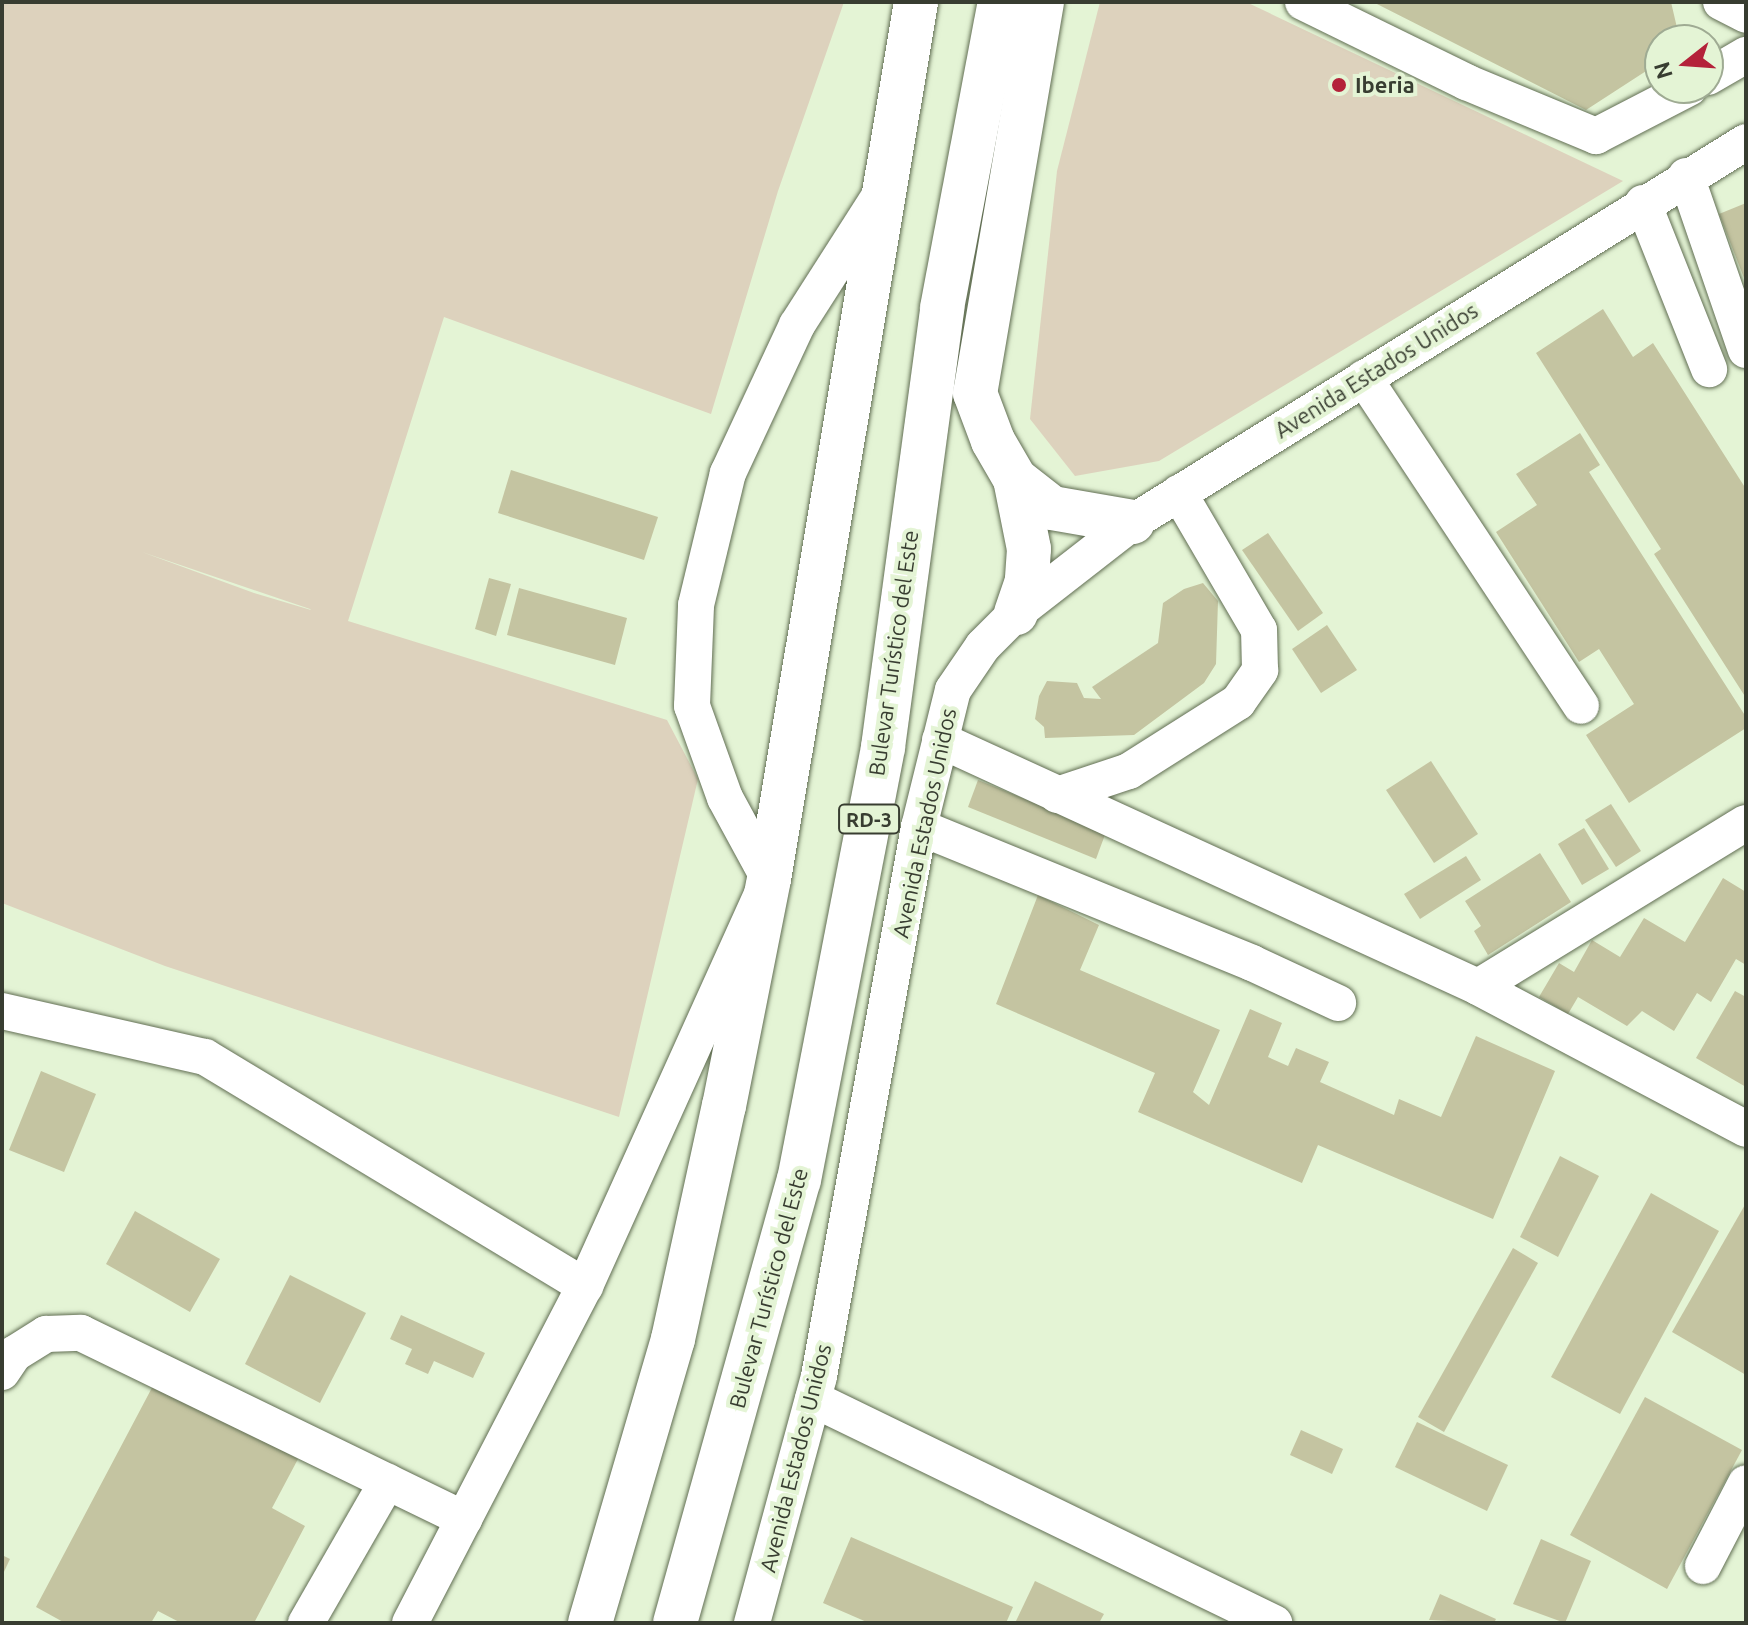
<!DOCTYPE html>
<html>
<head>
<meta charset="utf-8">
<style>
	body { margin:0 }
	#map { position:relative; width:1748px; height:1625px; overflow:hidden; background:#e4f4d5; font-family:Ubuntu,sans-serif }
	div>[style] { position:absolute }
	.green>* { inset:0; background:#ddd2bd }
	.building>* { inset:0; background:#c4c4a1 }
	.roads { filter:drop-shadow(0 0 2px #616e53) drop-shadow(0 0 2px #616e53) }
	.minor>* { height:36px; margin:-18px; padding:0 18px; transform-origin:18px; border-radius:18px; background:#fff }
	.highway>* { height:44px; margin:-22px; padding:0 22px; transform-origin:22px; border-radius:22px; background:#fff }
	.dots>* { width:22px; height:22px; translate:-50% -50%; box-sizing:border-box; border:4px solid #e4f4d5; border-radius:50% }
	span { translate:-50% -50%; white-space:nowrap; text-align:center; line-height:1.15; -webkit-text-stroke:8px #e4f4d5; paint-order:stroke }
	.shield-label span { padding:2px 6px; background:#e4f4d5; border:2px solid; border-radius:6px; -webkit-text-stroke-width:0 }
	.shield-label { font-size:20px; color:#383d31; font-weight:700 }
	.poi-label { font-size:22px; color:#383d31; font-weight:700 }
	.left { translate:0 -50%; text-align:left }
	.street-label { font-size:22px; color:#383d31 }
	.frame { position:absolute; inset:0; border:4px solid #383d31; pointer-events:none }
	.north { position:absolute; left:1644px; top:24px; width:80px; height:80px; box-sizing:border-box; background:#e4f4d5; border:2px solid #9fab93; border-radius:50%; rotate:253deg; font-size:22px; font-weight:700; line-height:32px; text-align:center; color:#383d31 }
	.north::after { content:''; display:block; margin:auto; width:28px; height:36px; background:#b4223a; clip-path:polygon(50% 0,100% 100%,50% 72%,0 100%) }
</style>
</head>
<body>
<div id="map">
	<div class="green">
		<div style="clip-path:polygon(evenodd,2px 2px,844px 2px,778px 191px,711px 414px,444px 317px,348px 621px,667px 720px,698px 779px,619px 1117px,165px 966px,2px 903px,2px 2px,142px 552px,310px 609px,311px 610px,254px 593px,142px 552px)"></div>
		<div style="clip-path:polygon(1100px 2px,1246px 2px,1623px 181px,1159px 461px,1075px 476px,1030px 419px,1057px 171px)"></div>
	</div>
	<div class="building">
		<div style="clip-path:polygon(1373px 2px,1671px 2px,1678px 32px,1674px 40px,1660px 40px,1660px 62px,1586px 110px)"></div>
		<div style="clip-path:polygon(1746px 203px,1746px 283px,1719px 214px)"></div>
		<div style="clip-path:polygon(1603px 309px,1633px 357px,1653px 343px,1746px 489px,1746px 698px,1654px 554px,1661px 549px,1536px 353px)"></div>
		<div style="clip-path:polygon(1580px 433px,1600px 465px,1589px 472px,1746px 717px,1746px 728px,1629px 803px,1586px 735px,1634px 704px,1599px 649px,1579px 662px,1496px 532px,1537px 505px,1516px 474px)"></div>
		<div style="clip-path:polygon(511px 470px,658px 517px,644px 560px,498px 513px)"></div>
		<div style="clip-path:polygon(1268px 533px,1323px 613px,1298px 631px,1242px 550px)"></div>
		<div style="clip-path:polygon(489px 578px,511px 584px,496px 636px,475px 629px)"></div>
		<div style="clip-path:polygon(1203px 583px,1218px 601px,1216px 664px,1204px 683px,1134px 735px,1045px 738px,1044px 727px,1035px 719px,1039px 696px,1047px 681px,1077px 683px,1084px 698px,1101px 699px,1092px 687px,1158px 643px,1163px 603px,1184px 589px)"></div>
		<div style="clip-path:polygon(519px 588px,627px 618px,615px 665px,507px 635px)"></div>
		<div style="clip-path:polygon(1327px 625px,1357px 670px,1321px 693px,1292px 649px)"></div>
		<div style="clip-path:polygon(1431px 761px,1478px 834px,1434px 863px,1386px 790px)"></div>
		<div style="clip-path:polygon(978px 780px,1106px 832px,1096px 859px,968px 807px)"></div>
		<div style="clip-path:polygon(1611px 804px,1641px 851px,1616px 867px,1585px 820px)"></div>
		<div style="clip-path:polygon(1584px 828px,1609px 869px,1582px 885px,1558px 844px)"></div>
		<div style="clip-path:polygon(1540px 853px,1571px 902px,1488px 955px,1474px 931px,1481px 926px,1465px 901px)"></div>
		<div style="clip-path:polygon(1466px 856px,1481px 880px,1420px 919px,1404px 894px)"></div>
		<div style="clip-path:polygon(1723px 878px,1746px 892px,1746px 965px,1736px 959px,1711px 1002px,1697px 993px,1674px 1031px,1642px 1011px,1627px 1026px,1578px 997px,1568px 1014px,1539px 997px,1559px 963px,1574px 972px,1592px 940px,1620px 957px,1644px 918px,1685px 942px)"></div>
		<div style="clip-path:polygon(1038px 895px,1099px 925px,1080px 970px,1220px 1030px,1193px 1092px,1209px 1105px,1250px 1009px,1282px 1023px,1268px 1057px,1288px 1066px,1296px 1048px,1329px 1062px,1320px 1082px,1394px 1115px,1399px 1099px,1441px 1117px,1476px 1036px,1555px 1071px,1493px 1219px,1318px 1145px,1302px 1183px,1138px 1112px,1155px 1073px,996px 1004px)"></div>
		<div style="clip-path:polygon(1735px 991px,1746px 997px,1746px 1087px,1696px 1058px)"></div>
		<div style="clip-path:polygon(41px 1071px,96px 1094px,64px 1172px,9px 1150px)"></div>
		<div style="clip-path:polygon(1560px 1156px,1599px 1176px,1558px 1257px,1520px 1237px)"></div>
		<div style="clip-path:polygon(1651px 1193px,1719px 1231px,1620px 1414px,1551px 1377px)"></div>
		<div style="clip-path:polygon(1746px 1203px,1746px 1375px,1672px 1332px)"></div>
		<div style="clip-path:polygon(135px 1211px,220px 1259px,190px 1312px,106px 1264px)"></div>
		<div style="clip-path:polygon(1513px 1248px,1538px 1263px,1444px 1432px,1418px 1417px)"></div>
		<div style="clip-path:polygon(290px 1275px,366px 1313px,320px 1403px,245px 1364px)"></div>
		<div style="clip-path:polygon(401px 1315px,485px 1353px,473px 1378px,434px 1361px,428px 1374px,405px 1364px,412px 1349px,390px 1339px)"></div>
		<div style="clip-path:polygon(155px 1382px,298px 1459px,272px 1508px,305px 1526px,254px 1623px,181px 1623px,158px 1611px,151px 1623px,65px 1623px,36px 1607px)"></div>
		<div style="clip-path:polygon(1645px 1397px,1742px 1450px,1667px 1589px,1570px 1535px)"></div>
		<div style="clip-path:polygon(1417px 1422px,1508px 1465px,1487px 1511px,1395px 1467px)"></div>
		<div style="clip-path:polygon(1301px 1430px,1343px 1449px,1332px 1474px,1290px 1455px)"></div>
		<div style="clip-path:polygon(851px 1537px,1013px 1607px,1006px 1623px,869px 1623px,823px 1603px)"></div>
		<div style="clip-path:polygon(1541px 1539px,1591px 1561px,1565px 1623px,1513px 1604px)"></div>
		<div style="clip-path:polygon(2px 1555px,10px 1559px,2px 1576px)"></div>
		<div style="clip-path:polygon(1035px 1581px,1104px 1614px,1099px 1623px,1015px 1623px)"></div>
		<div style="clip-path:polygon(1440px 1594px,1496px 1619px,1494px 1623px,1429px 1620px)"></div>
	</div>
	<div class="roads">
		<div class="minor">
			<div style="left:1303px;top:2px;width:182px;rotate:26.1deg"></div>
			<div style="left:1466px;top:82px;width:141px;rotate:22.6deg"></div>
			<div style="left:1596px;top:136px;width:105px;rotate:-27.3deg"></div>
			<div style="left:1721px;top:2px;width:28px;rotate:27deg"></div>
			<div style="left:1708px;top:77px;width:44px;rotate:-30.1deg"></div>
			<div style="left:1686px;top:176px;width:184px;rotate:71deg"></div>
			<div style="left:1643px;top:203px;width:179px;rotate:68.3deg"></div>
			<div style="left:1364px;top:378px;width:393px;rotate:56.5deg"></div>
			<div style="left:940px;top:740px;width:592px;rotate:24.66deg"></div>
			<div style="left:1478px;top:987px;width:303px;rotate:27.9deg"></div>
			<div style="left:1057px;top:795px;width:76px;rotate:-18.4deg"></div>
			<div style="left:1129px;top:771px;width:129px;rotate:-32.3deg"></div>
			<div style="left:1238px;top:702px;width:39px;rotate:-55deg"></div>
			<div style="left:1260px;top:670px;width:40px;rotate:-91.4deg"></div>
			<div style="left:1259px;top:630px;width:159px;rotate:-120.3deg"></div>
			<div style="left:919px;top:827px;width:360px;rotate:22.2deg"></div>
			<div style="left:1252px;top:963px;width:95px;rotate:24.9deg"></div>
			<div style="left:1478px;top:987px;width:314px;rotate:-31.5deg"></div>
			<div style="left:2px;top:1011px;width:208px;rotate:12.8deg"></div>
			<div style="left:205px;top:1057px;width:444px;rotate:31.1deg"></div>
			<div style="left:2px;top:1372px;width:22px;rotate:-56deg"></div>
			<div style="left:14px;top:1354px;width:38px;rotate:-32deg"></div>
			<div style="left:46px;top:1334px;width:35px;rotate:-2deg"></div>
			<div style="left:81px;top:1333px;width:426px;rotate:25.9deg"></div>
			<div style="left:813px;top:1399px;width:513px;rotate:25.92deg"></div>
			<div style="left:1703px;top:1566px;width:93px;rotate:-62.6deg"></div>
			<div style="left:306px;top:1623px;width:163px;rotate:-60.1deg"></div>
			<div style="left:410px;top:1623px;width:380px;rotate:-62.6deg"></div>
			<div style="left:585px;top:1286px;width:447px;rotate:-65.7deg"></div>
			<div style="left:769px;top:879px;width:92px;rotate:-118.5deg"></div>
			<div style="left:725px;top:798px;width:98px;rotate:-109.7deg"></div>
			<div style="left:692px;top:706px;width:101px;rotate:-87.7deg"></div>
			<div style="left:696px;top:605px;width:136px;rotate:-76.4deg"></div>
			<div style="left:728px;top:473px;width:163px;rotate:-65deg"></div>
			<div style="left:797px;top:325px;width:154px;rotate:-57.4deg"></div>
			<div style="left:752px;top:1623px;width:256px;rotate:-74.8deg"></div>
			<div style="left:819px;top:1376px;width:558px;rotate:-79.68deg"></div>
			<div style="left:919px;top:827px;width:141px;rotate:-76.1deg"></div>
			<div style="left:953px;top:690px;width:53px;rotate:-55.7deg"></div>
			<div style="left:983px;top:646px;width:47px;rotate:-45deg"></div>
			<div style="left:1016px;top:613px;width:148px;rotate:-37.9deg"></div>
			<div style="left:1133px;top:522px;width:721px;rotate:-31.79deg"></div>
		</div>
		<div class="highway">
			<div style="left:1042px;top:2px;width:397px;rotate:99.7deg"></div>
			<div style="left:975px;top:393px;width:51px;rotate:69.4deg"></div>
			<div style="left:993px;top:441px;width:44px;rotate:59.9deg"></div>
			<div style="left:1015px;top:479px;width:47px;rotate:38.1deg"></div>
			<div style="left:1052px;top:508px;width:82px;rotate:9.8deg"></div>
			<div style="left:1015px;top:479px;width:71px;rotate:78.7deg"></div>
			<div style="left:1029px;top:549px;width:32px;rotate:94deg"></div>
			<div style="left:1027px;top:581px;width:34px;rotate:109deg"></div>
			<div style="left:590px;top:1623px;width:296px;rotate:-73.7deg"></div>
			<div style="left:673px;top:1339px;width:239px;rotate:-77.7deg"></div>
			<div style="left:724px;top:1106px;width:231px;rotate:-78.8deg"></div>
			<div style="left:769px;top:879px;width:889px;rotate:-80.48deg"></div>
			<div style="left:675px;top:1623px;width:460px;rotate:-74.4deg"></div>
			<div style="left:799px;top:1180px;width:441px;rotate:-79deg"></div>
			<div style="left:883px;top:747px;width:443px;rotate:-82.3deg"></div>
			<div style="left:942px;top:308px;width:311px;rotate:-79.3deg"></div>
		</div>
	</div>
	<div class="dots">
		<div style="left:1339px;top:85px;background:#b4223a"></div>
	</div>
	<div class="shield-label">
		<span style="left:869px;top:819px">RD-3</span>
	</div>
	<div class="poi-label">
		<span class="left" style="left:1355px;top:85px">Iberia</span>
	</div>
	<div class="street-label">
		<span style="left:1376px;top:370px;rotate:-32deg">Avenida Estados Unidos</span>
		<span style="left:893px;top:653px;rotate:-82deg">Bulevar Turístico del Este</span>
		<span style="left:924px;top:823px;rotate:-78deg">Avenida Estados Unidos</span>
		<span style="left:768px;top:1288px;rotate:-75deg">Bulevar Turístico del Este</span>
		<span style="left:795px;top:1458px;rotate:-76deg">Avenida Estados Unidos</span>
	</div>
	<div class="frame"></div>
	<div class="north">N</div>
</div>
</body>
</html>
